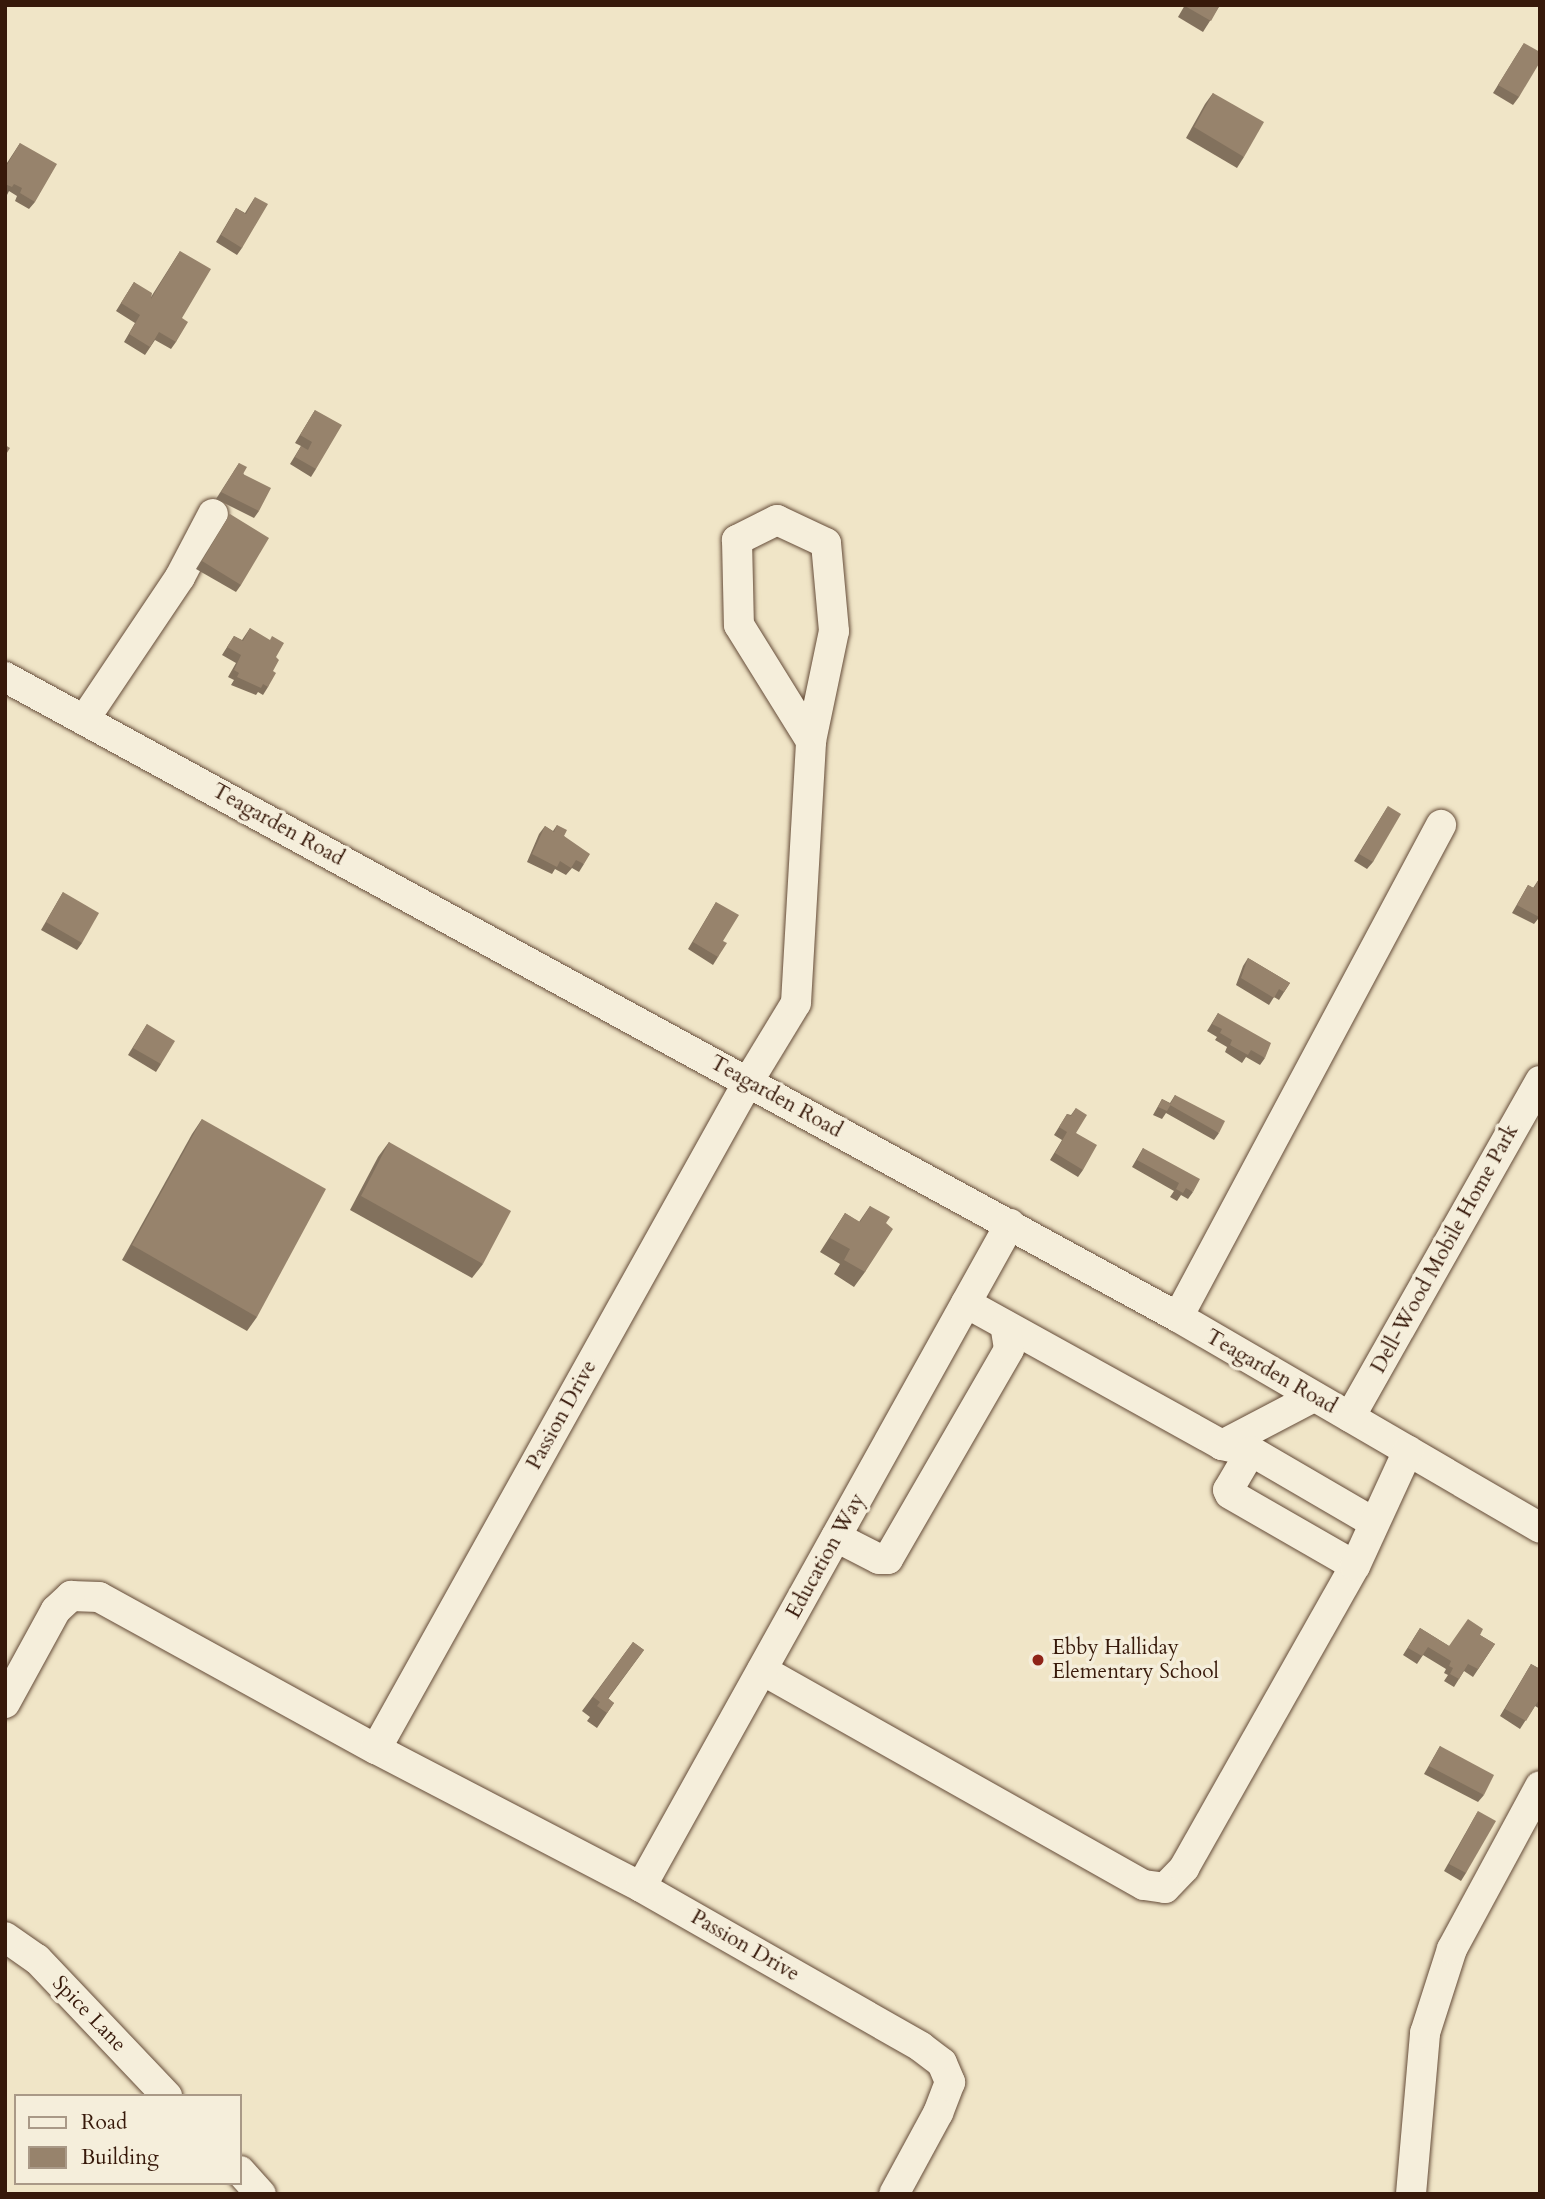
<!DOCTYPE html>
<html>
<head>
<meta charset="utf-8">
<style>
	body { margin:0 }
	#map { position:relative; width:1545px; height:2199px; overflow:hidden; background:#f0e5c7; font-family:Cardo,serif }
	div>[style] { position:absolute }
	.roads { filter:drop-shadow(0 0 2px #654c39) drop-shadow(0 0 2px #654c39) }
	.minor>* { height:30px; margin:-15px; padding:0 15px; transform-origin:15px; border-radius:15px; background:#f5eedb }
	.wall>* { inset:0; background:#82715d }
	.building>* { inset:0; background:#97836c }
	.dots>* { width:19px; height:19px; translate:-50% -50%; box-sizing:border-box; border:4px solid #f5eedb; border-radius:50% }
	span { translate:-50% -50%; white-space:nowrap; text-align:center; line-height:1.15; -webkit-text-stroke:7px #f5eedb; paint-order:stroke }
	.street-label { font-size:21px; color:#37190a }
	.poi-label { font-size:21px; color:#37190a }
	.left { translate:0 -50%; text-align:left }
	.frame { position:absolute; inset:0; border:7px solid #37190a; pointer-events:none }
	.legend { position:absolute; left:14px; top:2094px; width:228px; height:91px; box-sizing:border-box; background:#f5eedb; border:2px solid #a99987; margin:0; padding:9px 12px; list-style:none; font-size:21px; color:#37190a }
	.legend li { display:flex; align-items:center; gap:14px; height:35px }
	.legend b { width:35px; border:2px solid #a99987 }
</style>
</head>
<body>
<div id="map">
	<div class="roads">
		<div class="minor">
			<div style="left:5px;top:677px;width:1336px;rotate:28.62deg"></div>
			<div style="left:1178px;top:1317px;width:419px;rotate:30.2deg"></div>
			<div style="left:84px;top:720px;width:172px;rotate:-56.1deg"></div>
			<div style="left:180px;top:577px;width:71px;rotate:-62.4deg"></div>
			<div style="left:966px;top:1303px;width:293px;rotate:29deg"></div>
			<div style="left:1222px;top:1445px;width:30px;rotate:12deg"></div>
			<div style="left:1251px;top:1451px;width:141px;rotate:30.2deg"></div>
			<div style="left:1178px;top:1317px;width:558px;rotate:-61.87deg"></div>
			<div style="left:1350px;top:1417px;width:386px;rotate:-60.5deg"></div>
			<div style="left:1222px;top:1445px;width:104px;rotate:-27.6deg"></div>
			<div style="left:1251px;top:1451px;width:45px;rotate:120.5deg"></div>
			<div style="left:1228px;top:1490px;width:4px;rotate:63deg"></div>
			<div style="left:1230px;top:1494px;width:144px;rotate:29.9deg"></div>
			<div style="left:836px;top:1537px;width:48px;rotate:27.1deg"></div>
			<div style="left:879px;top:1559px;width:9px"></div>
			<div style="left:888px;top:1559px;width:242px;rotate:-60deg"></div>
			<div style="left:1009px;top:1349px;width:24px;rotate:-99deg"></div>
			<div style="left:762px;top:1670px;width:438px;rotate:29.4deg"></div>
			<div style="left:1144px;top:1885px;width:21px;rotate:8deg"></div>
			<div style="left:1165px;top:1888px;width:28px;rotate:-46deg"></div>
			<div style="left:1184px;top:1868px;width:347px;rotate:-60.5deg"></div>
			<div style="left:1355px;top:1566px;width:127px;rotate:-65.3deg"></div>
			<div style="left:5px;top:1703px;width:106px;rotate:-61.3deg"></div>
			<div style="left:56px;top:1610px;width:21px;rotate:-43deg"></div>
			<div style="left:71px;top:1596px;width:28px;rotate:2deg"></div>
			<div style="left:99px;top:1597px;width:316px;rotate:28.8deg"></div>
			<div style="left:376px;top:1749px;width:299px;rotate:27.5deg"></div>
			<div style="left:641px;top:1887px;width:322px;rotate:29.7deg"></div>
			<div style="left:921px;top:2047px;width:26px;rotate:37deg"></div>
			<div style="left:942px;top:2063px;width:21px;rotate:67deg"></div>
			<div style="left:950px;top:2082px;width:33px;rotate:111deg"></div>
			<div style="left:938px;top:2113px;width:92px;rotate:118.5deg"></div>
			<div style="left:376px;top:1749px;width:764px;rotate:-60.85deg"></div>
			<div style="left:748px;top:1082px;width:92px;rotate:-58.7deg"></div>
			<div style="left:796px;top:1003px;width:262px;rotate:-86.7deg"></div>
			<div style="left:811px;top:741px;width:112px;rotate:-78.2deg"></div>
			<div style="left:834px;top:631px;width:88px;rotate:-95.2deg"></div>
			<div style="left:826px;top:543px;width:54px;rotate:-154.9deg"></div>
			<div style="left:777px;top:520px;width:45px;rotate:153.4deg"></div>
			<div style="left:737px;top:540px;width:85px;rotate:88.7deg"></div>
			<div style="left:739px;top:625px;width:137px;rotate:58.2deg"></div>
			<div style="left:641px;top:1887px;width:759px;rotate:-60.9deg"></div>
			<div style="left:5px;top:1937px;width:39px;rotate:35deg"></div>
			<div style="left:37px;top:1959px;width:189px;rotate:46.5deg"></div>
			<div style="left:240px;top:2171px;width:31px;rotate:48deg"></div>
			<div style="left:1411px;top:2194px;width:162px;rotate:-85deg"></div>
			<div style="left:1425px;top:2033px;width:88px;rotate:-72.2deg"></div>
			<div style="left:1452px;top:1949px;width:185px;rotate:-61.6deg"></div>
		</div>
	</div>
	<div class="wall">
		<div style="clip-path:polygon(1185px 5px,1220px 5px,1203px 32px,1178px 17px)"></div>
		<div style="clip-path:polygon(1524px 43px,1519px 97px,1513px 105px,1493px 93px)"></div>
		<div style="clip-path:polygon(1213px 93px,1244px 157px,1237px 168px,1186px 138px,1205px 104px)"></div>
		<div style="clip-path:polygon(20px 143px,35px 202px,29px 209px,15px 201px,17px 196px,9px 191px,7px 195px,5px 194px,5px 166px)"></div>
		<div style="clip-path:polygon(255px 197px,242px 248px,237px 255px,216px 242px,236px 208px,245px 213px)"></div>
		<div style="clip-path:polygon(180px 251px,182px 318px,176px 342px,171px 349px,155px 340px,145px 355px,124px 342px,135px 323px,116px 311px,134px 282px,151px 297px)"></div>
		<div style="clip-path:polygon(315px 410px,316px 469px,311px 477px,290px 464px,301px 446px,295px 443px)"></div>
		<div style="clip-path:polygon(239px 463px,259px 511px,254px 518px,216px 499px)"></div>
		<div style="clip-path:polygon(230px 514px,241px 585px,236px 592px,196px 569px)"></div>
		<div style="clip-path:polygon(250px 628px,276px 657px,268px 687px,263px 695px,258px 692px,256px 695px,231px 685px,234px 680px,228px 677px,236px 663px,222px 655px,234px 636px,242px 640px)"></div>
		<div style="clip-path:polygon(1388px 806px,1373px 862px,1367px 869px,1354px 861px)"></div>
		<div style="clip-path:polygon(557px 825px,564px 836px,584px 864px,579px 872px,572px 868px,566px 875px,555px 869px,552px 874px,527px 862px,539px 834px,545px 826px,553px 831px)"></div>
		<div style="clip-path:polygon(1539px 879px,1540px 920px,1538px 919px,1534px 924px,1512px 913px,1528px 885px,1533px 888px)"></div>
		<div style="clip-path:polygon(63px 892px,82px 943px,77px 950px,41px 930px)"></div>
		<div style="clip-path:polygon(716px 902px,723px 941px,718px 957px,713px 965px,688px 949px)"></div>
		<div style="clip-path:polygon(1248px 958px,1290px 983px,1279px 1000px,1274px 997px,1269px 1005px,1236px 985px,1243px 966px)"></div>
		<div style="clip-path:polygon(1218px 1013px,1265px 1058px,1260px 1065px,1246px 1057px,1242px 1063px,1225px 1052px,1227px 1047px,1215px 1040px,1217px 1037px,1207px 1031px)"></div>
		<div style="clip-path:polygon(147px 1024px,161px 1064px,156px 1072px,128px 1055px)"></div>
		<div style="clip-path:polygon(1175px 1095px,1219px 1133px,1214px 1140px,1166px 1113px,1162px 1119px,1153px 1115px,1162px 1099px,1170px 1103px)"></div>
		<div style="clip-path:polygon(1076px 1108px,1076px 1133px,1083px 1170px,1078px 1177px,1050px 1160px,1062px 1140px,1054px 1135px,1067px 1114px,1071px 1115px)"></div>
		<div style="clip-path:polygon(202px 1119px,257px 1317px,247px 1331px,122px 1260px,192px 1134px)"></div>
		<div style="clip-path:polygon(389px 1142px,483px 1264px,472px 1278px,350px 1210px,378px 1157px)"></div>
		<div style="clip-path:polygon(1143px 1148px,1193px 1192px,1188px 1199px,1181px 1195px,1177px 1201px,1170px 1197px,1174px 1191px,1132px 1167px)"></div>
		<div style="clip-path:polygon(870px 1206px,886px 1223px,865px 1272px,854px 1287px,834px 1274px,840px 1264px,820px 1252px,845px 1213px,859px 1222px)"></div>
		<div style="clip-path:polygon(1420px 1628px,1449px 1646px,1480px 1635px,1495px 1644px,1473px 1677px,1464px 1671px,1454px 1687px,1444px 1681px,1448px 1675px,1444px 1673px,1446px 1669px,1423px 1655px,1417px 1664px,1403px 1655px)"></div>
		<div style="clip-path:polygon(633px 1642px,644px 1650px,608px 1699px,614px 1703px,597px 1728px,587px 1721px,590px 1717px,582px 1711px)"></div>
		<div style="clip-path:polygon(1531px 1664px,1540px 1669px,1540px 1709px,1535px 1706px,1520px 1729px,1500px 1716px)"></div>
		<div style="clip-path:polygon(1440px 1746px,1484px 1795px,1478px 1802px,1424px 1774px)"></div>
		<div style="clip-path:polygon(1478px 1811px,1466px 1873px,1461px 1881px,1444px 1871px)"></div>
	</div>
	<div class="building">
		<div style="clip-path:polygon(1186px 5px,1220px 5px,1211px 21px,1185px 6px)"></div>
		<div style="clip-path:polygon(1524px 43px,1540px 52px,1540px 62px,1519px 97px,1498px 85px)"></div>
		<div style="clip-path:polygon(1213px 93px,1264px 122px,1244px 157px,1194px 127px)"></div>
		<div style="clip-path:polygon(20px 143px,57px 164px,35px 202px,20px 193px,22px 188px,14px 184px,12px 187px,5px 184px,5px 168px)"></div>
		<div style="clip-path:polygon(255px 197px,268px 204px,242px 248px,221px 235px,236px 208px,246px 214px)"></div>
		<div style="clip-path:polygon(180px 251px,211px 269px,182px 318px,188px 322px,176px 342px,159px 332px,150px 347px,129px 334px,140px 315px,121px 303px,134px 282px,152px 293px,151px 299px)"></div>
		<div style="clip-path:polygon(315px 410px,342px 425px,316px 469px,295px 457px,301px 446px,308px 450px,312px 442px,300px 435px)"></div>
		<div style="clip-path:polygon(5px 445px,10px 448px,5px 456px)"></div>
		<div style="clip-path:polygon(239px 463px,247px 467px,243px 474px,271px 488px,259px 511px,221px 492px)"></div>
		<div style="clip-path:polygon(230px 514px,269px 538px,241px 585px,202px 561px)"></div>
		<div style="clip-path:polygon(250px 628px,270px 640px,272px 636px,284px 643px,276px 657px,279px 660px,273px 671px,276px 673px,268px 687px,263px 684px,261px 688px,237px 677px,239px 673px,234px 670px,241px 655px,227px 647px,234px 636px,243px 641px)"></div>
		<div style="clip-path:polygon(1388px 806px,1401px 814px,1373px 862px,1359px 854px)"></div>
		<div style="clip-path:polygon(557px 825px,567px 830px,564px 836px,590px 854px,584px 864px,576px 860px,571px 868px,560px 861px,557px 867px,532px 854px,545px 826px,554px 832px)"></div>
		<div style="clip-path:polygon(1539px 879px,1540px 879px,1539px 917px,1517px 905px,1528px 885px,1534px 888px)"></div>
		<div style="clip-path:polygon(63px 892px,99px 913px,82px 943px,46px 922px)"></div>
		<div style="clip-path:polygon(716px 902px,739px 915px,723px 941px,727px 943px,718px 957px,693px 942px)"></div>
		<div style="clip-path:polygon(1248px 958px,1290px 983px,1284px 992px,1279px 989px,1274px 998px,1241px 978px)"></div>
		<div style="clip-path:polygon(1218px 1013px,1271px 1043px,1265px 1058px,1251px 1050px,1248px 1055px,1230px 1045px,1232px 1040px,1220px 1033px,1222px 1029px,1212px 1024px)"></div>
		<div style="clip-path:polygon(147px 1024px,175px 1041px,161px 1064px,133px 1048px)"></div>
		<div style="clip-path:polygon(1175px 1095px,1225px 1121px,1219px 1133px,1170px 1105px)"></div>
		<div style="clip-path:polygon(1162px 1099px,1171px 1104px,1167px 1111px,1158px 1107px)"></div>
		<div style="clip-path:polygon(1076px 1108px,1087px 1115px,1076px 1133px,1097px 1145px,1083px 1170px,1055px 1153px,1067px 1132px,1059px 1127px,1067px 1114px,1071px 1116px)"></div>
		<div style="clip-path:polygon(202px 1119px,326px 1189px,257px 1317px,132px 1245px)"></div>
		<div style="clip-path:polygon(389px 1142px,511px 1211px,483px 1264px,361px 1196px)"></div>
		<div style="clip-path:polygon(1143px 1148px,1200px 1179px,1193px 1192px,1186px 1188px,1183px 1193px,1176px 1189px,1179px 1183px,1137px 1160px)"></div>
		<div style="clip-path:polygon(870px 1206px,890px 1217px,886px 1223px,893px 1229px,865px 1272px,844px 1260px,850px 1249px,830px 1238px,845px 1213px,860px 1222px)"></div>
		<div style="clip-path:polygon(1468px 1619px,1483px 1629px,1480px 1635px,1495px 1644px,1478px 1669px,1468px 1664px,1459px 1679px,1450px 1674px,1453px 1668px,1449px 1666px,1451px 1661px,1428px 1647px,1422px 1656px,1408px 1648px,1420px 1628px,1449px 1646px)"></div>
		<div style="clip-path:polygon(633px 1642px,644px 1650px,608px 1698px,614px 1703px,607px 1713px,597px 1706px,600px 1702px,593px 1697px)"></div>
		<div style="clip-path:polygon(1531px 1664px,1540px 1669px,1540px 1698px,1526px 1721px,1505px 1709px)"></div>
		<div style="clip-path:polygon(1440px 1746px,1494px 1775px,1484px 1795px,1429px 1766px)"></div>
		<div style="clip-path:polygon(1478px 1811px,1496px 1821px,1466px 1873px,1449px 1864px)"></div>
	</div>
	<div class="dots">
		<div style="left:1038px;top:1660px;background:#8f2418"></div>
	</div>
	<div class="street-label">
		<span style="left:278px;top:825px;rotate:29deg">Teagarden Road</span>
		<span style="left:776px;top:1097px;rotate:29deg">Teagarden Road</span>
		<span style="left:1445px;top:1249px;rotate:-61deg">Dell-Wood Mobile Home Park</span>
		<span style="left:1271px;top:1372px;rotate:30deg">Teagarden Road</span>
		<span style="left:562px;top:1415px;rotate:-61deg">Passion Drive</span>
		<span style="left:826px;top:1556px;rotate:-61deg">Education Way</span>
		<span style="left:745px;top:1946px;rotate:30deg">Passion Drive</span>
		<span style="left:89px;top:2014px;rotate:46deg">Spice Lane</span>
	</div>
	<div class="poi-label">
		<span class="left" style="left:1052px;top:1660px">Ebby Halliday<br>Elementary School</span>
	</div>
	<div class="frame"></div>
	<ul class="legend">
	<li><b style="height:9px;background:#f5eedb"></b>Road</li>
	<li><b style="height:19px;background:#97836c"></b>Building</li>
	</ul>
</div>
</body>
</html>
